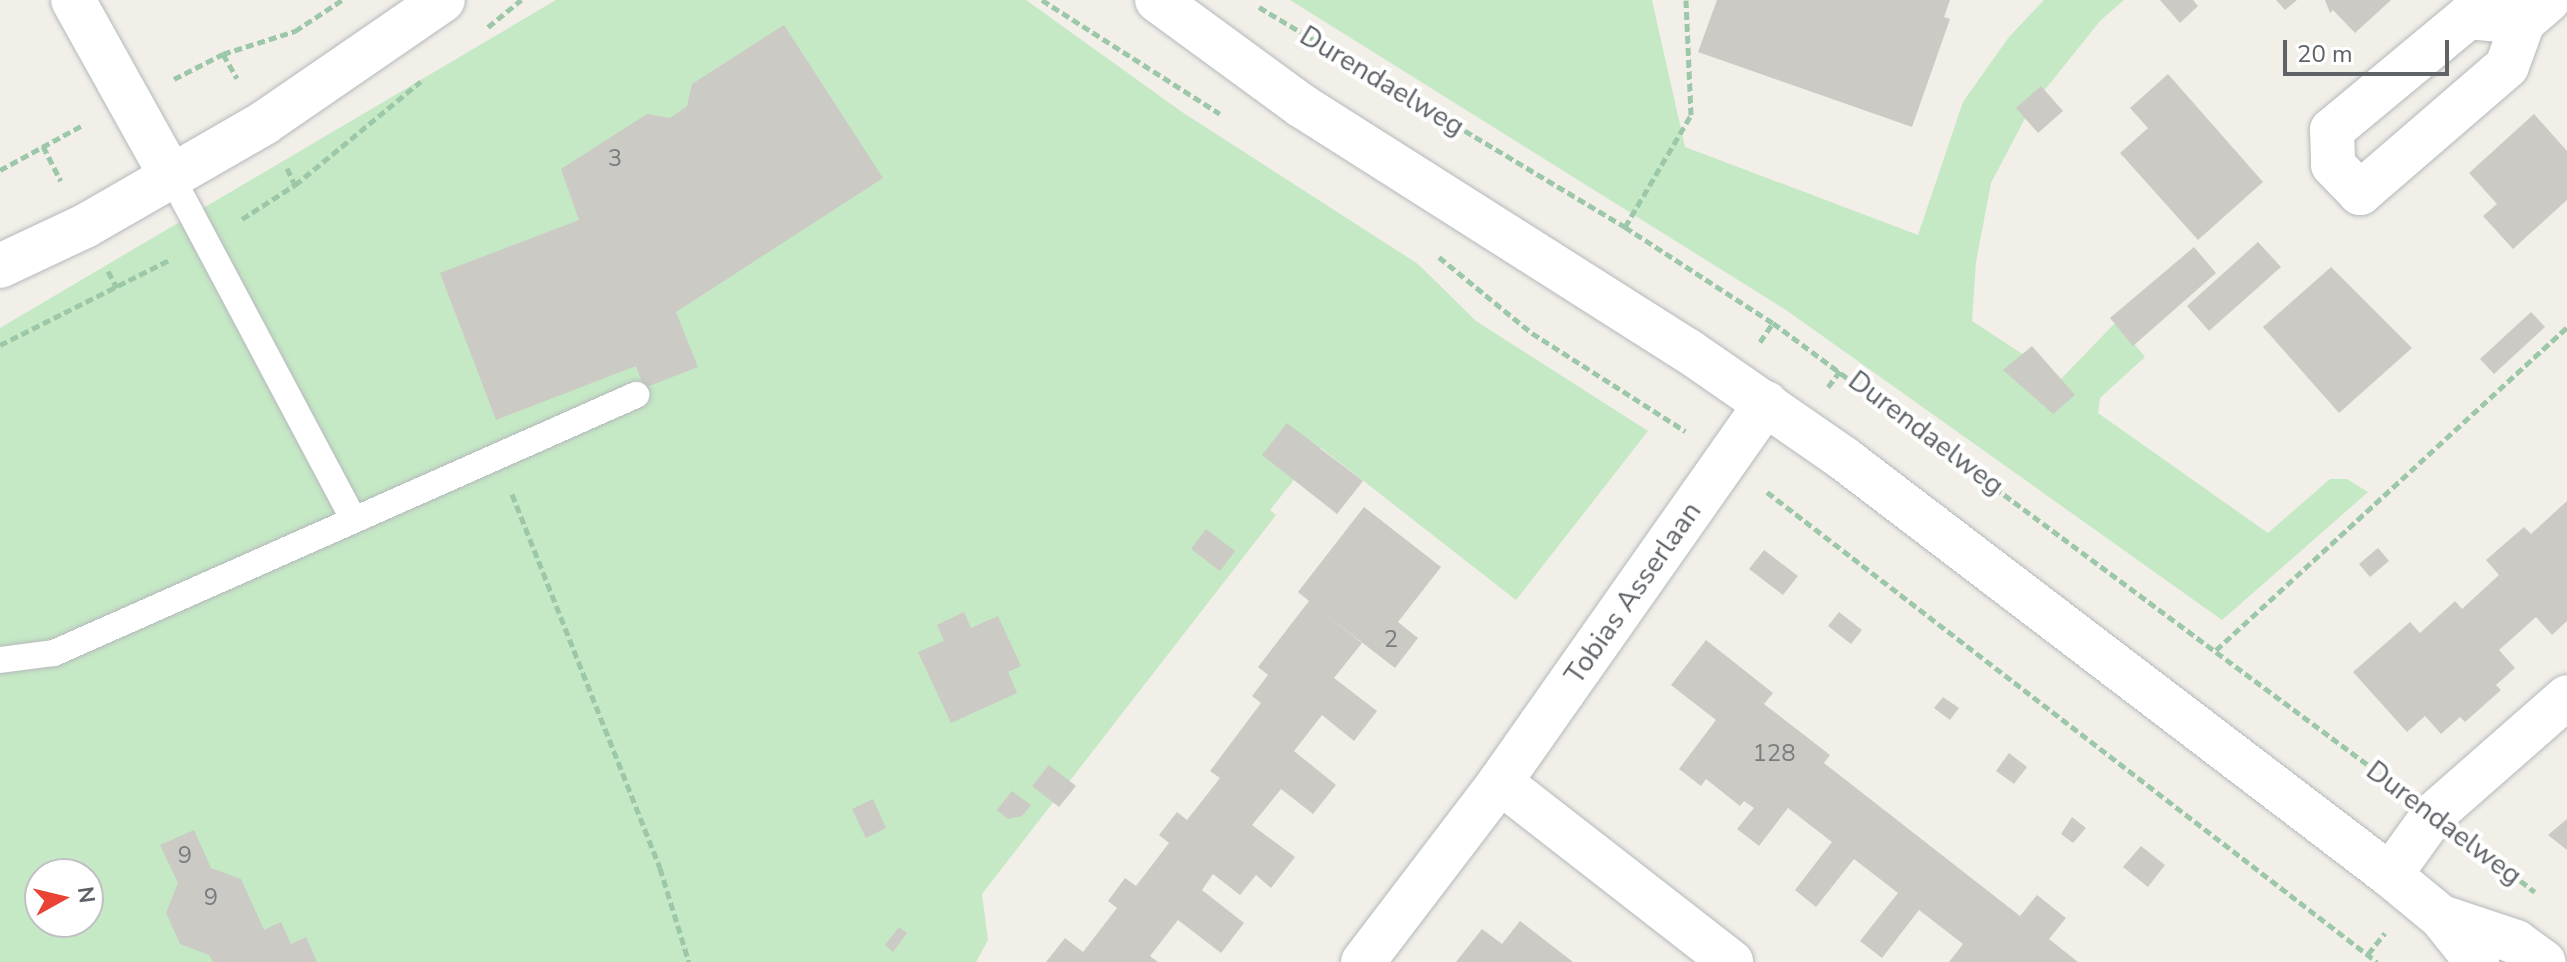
<!DOCTYPE html>
<html>
<head>
<meta charset="utf-8">
<style>
	body { margin:0 }
	#map { position:relative; width:2567px; height:962px; overflow:hidden; background:#f1efe8; font-family:"Nunito Sans",sans-serif }
	div>[style] { position:absolute }
	.green>* { inset:0; background:#c5e8c5 }
	.building>* { inset:0; background:#cccac5 }
	.path>* { height:5px; margin-top:-2.5px; transform-origin:0; background:repeating-linear-gradient(90deg,#9cc7a9 0 8px,transparent 0 12px) }
	.roads { filter:drop-shadow(0 0 2px #b5b8bc) drop-shadow(0 0 2px #b5b8bc) }
	.lane>* { height:26px; margin:-13px; padding:0 13px; transform-origin:13px; border-radius:13px; background:#fff }
	.street>* { height:44px; margin:-22px; padding:0 22px; transform-origin:22px; border-radius:22px; background:#fff }
	.secondary>* { height:44px; margin:-22px; padding:0 22px; transform-origin:22px; border-radius:22px; background:#fff }
	span { translate:-50% -50%; white-space:nowrap; text-align:center; line-height:1.15; -webkit-text-stroke:8px #fff; paint-order:stroke }
	.number-label { font-size:24px; color:#7a7d7f }
	.number-label span { -webkit-text-stroke-width:0 }
	.street-label { font-size:28px; color:#5f6368 }
	.north { position:absolute; left:24px; top:858px; width:80px; height:80px; box-sizing:border-box; background:#fff; border:2px solid #bfc1c3; border-radius:50%; rotate:82deg; font-size:22px; font-weight:700; line-height:32px; text-align:center; color:#5f6368 }
	.north::after { content:''; display:block; margin:auto; width:28px; height:36px; background:#ea4335; clip-path:polygon(50% 0,100% 100%,50% 72%,0 100%) }
	.scale { position:absolute; left:2283px; top:40px; width:166px; height:36px; box-sizing:border-box; border:4px solid #5f6368; border-top:0; padding-left:10px; font-size:24px; line-height:28px; white-space:nowrap; color:#5f6368; -webkit-text-stroke:6px #fff; paint-order:stroke }
</style>
</head>
<body>
<div id="map">
	<div class="green">
		<div style="clip-path:polygon(evenodd,556px 0,1026px 0,1182px 112px,1418px 264px,1476px 321px,1648px 431px,1516px 600px,1320px 447px,1270px 510px,1276px 515px,982px 894px,988px 940px,976px 962px,0 962px,0 328px,556px 0,40px 874px,88px 874px,88px 922px,40px 922px,40px 874px)"></div>
		<div style="clip-path:polygon(1290px 0,1652px 0,1685px 147px,1918px 235px,1963px 102px,2009px 37px,2044px 0,2124px 0,2100px 21px,2031px 107px,1991px 183px,1976px 262px,1972px 321px,2061px 379px,2116px 322px,2145px 357px,2100px 398px,2098px 413px,2268px 533px,2330px 479px,2347px 479px,2368px 492px,2222px 620px,1786px 310px)"></div>
	</div>
	<div class="building">
		<div style="clip-path:polygon(1717px 0,1950px 0,1944px 17px,1950px 19px,1912px 127px,1698px 52px)"></div>
		<div style="clip-path:polygon(2160px 0,2193px 0,2198px 6px,2180px 23px)"></div>
		<div style="clip-path:polygon(2276px 0,2297px 0,2285px 10px)"></div>
		<div style="clip-path:polygon(2325px 0,2391px 0,2355px 33px,2333px 10px,2330px 13px)"></div>
		<div style="clip-path:polygon(784px 25px,883px 178px,676px 312px,698px 367px,644px 388px,636px 366px,496px 420px,440px 273px,579px 220px,561px 169px,647px 114px,670px 118px,687px 106px,692px 84px)"></div>
		<div style="clip-path:polygon(2168px 74px,2263px 182px,2198px 240px,2120px 153px,2148px 128px,2130px 108px)"></div>
		<div style="clip-path:polygon(2041px 86px,2063px 111px,2038px 133px,2016px 108px)"></div>
		<div style="clip-path:polygon(2534px 114px,2567px 151px,2567px 200px,2513px 249px,2483px 216px,2497px 204px,2469px 173px)"></div>
		<div style="clip-path:polygon(2258px 242px,2281px 267px,2209px 331px,2187px 306px)"></div>
		<div style="clip-path:polygon(2194px 247px,2216px 273px,2133px 346px,2110px 318px)"></div>
		<div style="clip-path:polygon(2331px 267px,2412px 348px,2339px 413px,2263px 327px)"></div>
		<div style="clip-path:polygon(2531px 312px,2545px 327px,2494px 374px,2480px 359px)"></div>
		<div style="clip-path:polygon(2032px 346px,2075px 395px,2053px 414px,2003px 370px)"></div>
		<div style="clip-path:polygon(1287px 423px,1363px 481px,1337px 514px,1262px 455px)"></div>
		<div style="clip-path:polygon(2567px 501px,2567px 621px,2552px 635px,2536px 617px,2499px 650px,2515px 668px,2496px 685px,2501px 690px,2465px 722px,2460px 717px,2441px 734px,2425px 716px,2407px 732px,2353px 672px,2410px 622px,2420px 633px,2455px 601px,2462px 609px,2499px 575px,2486px 560px,2524px 527px,2531px 534px)"></div>
		<div style="clip-path:polygon(1364px 507px,1441px 567px,1398px 622px,1418px 638px,1395px 668px,1320px 610px,1362px 643px,1334px 678px,1377px 711px,1354px 741px,1322px 715px,1294px 751px,1336px 785px,1313px 814px,1281px 789px,1252px 825px,1295px 857px,1271px 888px,1256px 875px,1240px 895px,1213px 874px,1202px 890px,1244px 923px,1221px 953px,1178px 920px,1150px 956px,1158px 962px,1046px 962px,1065px 938px,1083px 952px,1117px 908px,1108px 901px,1125px 878px,1136px 886px,1169px 843px,1159px 835px,1177px 812px,1187px 820px,1220px 778px,1210px 771px,1261px 703px,1252px 696px,1268px 675px,1258px 667px,1309px 601px,1298px 592px)"></div>
		<div style="clip-path:polygon(1206px 529px,1235px 551px,1220px 571px,1191px 549px)"></div>
		<div style="clip-path:polygon(2378px 548px,2389px 561px,2370px 577px,2359px 564px)"></div>
		<div style="clip-path:polygon(1764px 550px,1798px 576px,1783px 595px,1749px 569px)"></div>
		<div style="clip-path:polygon(964px 612px,971px 628px,998px 616px,1021px 666px,1008px 672px,1017px 693px,951px 723px,918px 652px,944px 641px,937px 625px)"></div>
		<div style="clip-path:polygon(1839px 612px,1862px 630px,1851px 644px,1828px 626px)"></div>
		<div style="clip-path:polygon(1706px 640px,1773px 693px,1764px 704px,1830px 755px,1824px 763px,2020px 916px,2037px 895px,2066px 918px,2049px 939px,2078px 962px,1949px 962px,1963px 944px,1919px 910px,1882px 958px,1860px 941px,1898px 893px,1854px 859px,1816px 907px,1795px 890px,1832px 842px,1788px 808px,1759px 846px,1737px 829px,1754px 808px,1744px 801px,1740px 806px,1706px 779px,1701px 786px,1679px 769px,1716px 720px,1671px 685px)"></div>
		<div style="clip-path:polygon(1943px 697px,1959px 708px,1950px 720px,1934px 708px)"></div>
		<div style="clip-path:polygon(2009px 753px,2027px 767px,2014px 784px,1996px 771px)"></div>
		<div style="clip-path:polygon(1049px 765px,1076px 786px,1059px 807px,1032px 786px)"></div>
		<div style="clip-path:polygon(1012px 791px,1031px 805px,1022px 816px,1008px 819px,997px 810px)"></div>
		<div style="clip-path:polygon(873px 799px,886px 828px,866px 838px,852px 809px)"></div>
		<div style="clip-path:polygon(2072px 817px,2086px 828px,2073px 843px,2061px 834px)"></div>
		<div style="clip-path:polygon(2567px 819px,2567px 850px,2548px 835px)"></div>
		<div style="clip-path:polygon(194px 830px,211px 868px,241px 879px,264px 930px,281px 922px,291px 944px,306px 937px,317px 962px,213px 962px,209px 955px,180px 944px,166px 913px,178px 883px,160px 845px)"></div>
		<div style="clip-path:polygon(2141px 846px,2165px 865px,2148px 887px,2123px 867px)"></div>
		<div style="clip-path:polygon(1520px 921px,1573px 962px,1456px 962px,1482px 929px,1502px 944px)"></div>
		<div style="clip-path:polygon(899px 927px,907px 933px,893px 952px,885px 945px)"></div>
	</div>
	<div class="path">
		<div style="left:1042px;top:0;width:211px;rotate:32.6deg"></div>
		<div style="left:1259px;top:7px;width:427px;rotate:31deg"></div>
		<div style="left:1625px;top:227px;width:176px;rotate:33deg"></div>
		<div style="left:1773px;top:323px;width:775px;rotate:36.6deg"></div>
		<div style="left:488px;top:27px;width:43px;rotate:-39.3deg"></div>
		<div style="left:223px;top:54px;width:28px;rotate:60deg"></div>
		<div style="left:174px;top:79px;width:55px;rotate:-27deg"></div>
		<div style="left:223px;top:54px;width:76px;rotate:-17.7deg"></div>
		<div style="left:295px;top:31px;width:56px;rotate:-33.4deg"></div>
		<div style="left:43px;top:146px;width:39px;rotate:63deg"></div>
		<div style="left:287px;top:168px;width:19px;rotate:65deg"></div>
		<div style="left:0;top:170px;width:94px;rotate:-28.5deg"></div>
		<div style="left:242px;top:219px;width:63px;rotate:-32.7deg"></div>
		<div style="left:295px;top:185px;width:163px;rotate:-39.5deg"></div>
		<div style="left:1625px;top:227px;width:130px;rotate:-59.5deg"></div>
		<div style="left:1691px;top:115px;width:115px;rotate:-92.5deg"></div>
		<div style="left:1439px;top:257px;width:120px;rotate:39.3deg"></div>
		<div style="left:1532px;top:333px;width:182px;rotate:32.6deg"></div>
		<div style="left:108px;top:271px;width:19px;rotate:62deg"></div>
		<div style="left:1760px;top:342px;width:23px;rotate:-56deg"></div>
		<div style="left:0;top:345px;width:191px;rotate:-26.7deg"></div>
		<div style="left:1828px;top:387px;width:21px;rotate:-53deg"></div>
		<div style="left:1767px;top:492px;width:770px;rotate:37.61deg"></div>
		<div style="left:512px;top:494px;width:402px;rotate:68.4deg"></div>
		<div style="left:660px;top:868px;width:98px;rotate:72.9deg"></div>
		<div style="left:2216px;top:650px;width:477px;rotate:-42.6deg"></div>
		<div style="left:2473px;top:844px;width:78px;rotate:37.7deg"></div>
		<div style="left:2368px;top:954px;width:27px;rotate:-51deg"></div>
	</div>
	<div class="roads">
		<div class="lane">
			<div style="left:171px;top:176px;width:388px;rotate:62deg"></div>
			<div style="left:0;top:660px;width:54px;rotate:-7.4deg"></div>
			<div style="left:54px;top:653px;width:637px;rotate:-23.91deg"></div>
		</div>
		<div class="street">
			<div style="left:73px;top:0;width:201px;rotate:60.9deg"></div>
			<div style="left:1157px;top:0;width:180px;rotate:36.2deg"></div>
			<div style="left:1302px;top:106px;width:456px;rotate:32.4deg"></div>
			<div style="left:1687px;top:350px;width:190px;rotate:34.7deg"></div>
			<div style="left:1843px;top:458px;width:688px;rotate:37.32deg"></div>
			<div style="left:2390px;top:875px;width:66px;rotate:39.5deg"></div>
			<div style="left:2441px;top:917px;width:58px;rotate:51.3deg"></div>
			<div style="left:2523px;top:22px;width:55px;rotate:-174.8deg"></div>
			<div style="left:2468px;top:17px;width:177px;rotate:140.3deg"></div>
			<div style="left:2332px;top:130px;width:35px;rotate:88deg"></div>
			<div style="left:2333px;top:165px;width:39px;rotate:46deg"></div>
			<div style="left:2360px;top:193px;width:194px;rotate:-40.8deg"></div>
			<div style="left:2507px;top:66px;width:47px;rotate:-70deg"></div>
			<div style="left:2523px;top:22px;width:33px;rotate:-41deg"></div>
			<div style="left:1500px;top:782px;width:293px;rotate:37.9deg"></div>
			<div style="left:2390px;top:875px;width:75px;rotate:-54.2deg"></div>
			<div style="left:2434px;top:814px;width:177px;rotate:-41.3deg"></div>
			<div style="left:2441px;top:917px;width:79px;rotate:18.4deg"></div>
			<div style="left:2516px;top:942px;width:34px;rotate:36deg"></div>
			<div style="left:1363px;top:962px;width:226px;rotate:-52.7deg"></div>
			<div style="left:1500px;top:782px;width:463px;rotate:-54.9deg"></div>
		</div>
		<div class="secondary">
			<div style="left:0;top:266px;width:94px;rotate:-25.2deg"></div>
			<div style="left:85px;top:226px;width:207px;rotate:-29.9deg"></div>
			<div style="left:264px;top:123px;width:217px;rotate:-34.5deg"></div>
		</div>
	</div>
	<div class="number-label">
		<span style="left:615px;top:159px">3</span>
		<span style="left:1391px;top:640px">2</span>
		<span style="left:1774px;top:754px">128</span>
		<span style="left:185px;top:856px">9</span>
		<span style="left:211px;top:898px">9</span>
	</div>
	<div class="street-label">
		<span style="left:1382px;top:81px;rotate:31deg">Durendaelweg</span>
		<span style="left:1926px;top:433px;rotate:37deg">Durendaelweg</span>
		<span style="left:1633px;top:593px;rotate:-55deg">Tobias Asserlaan</span>
		<span style="left:2444px;top:823px;rotate:37deg">Durendaelweg</span>
	</div>
	<div class="north">N</div>
	<div class="scale">20 m</div>
</div>
</body>
</html>
